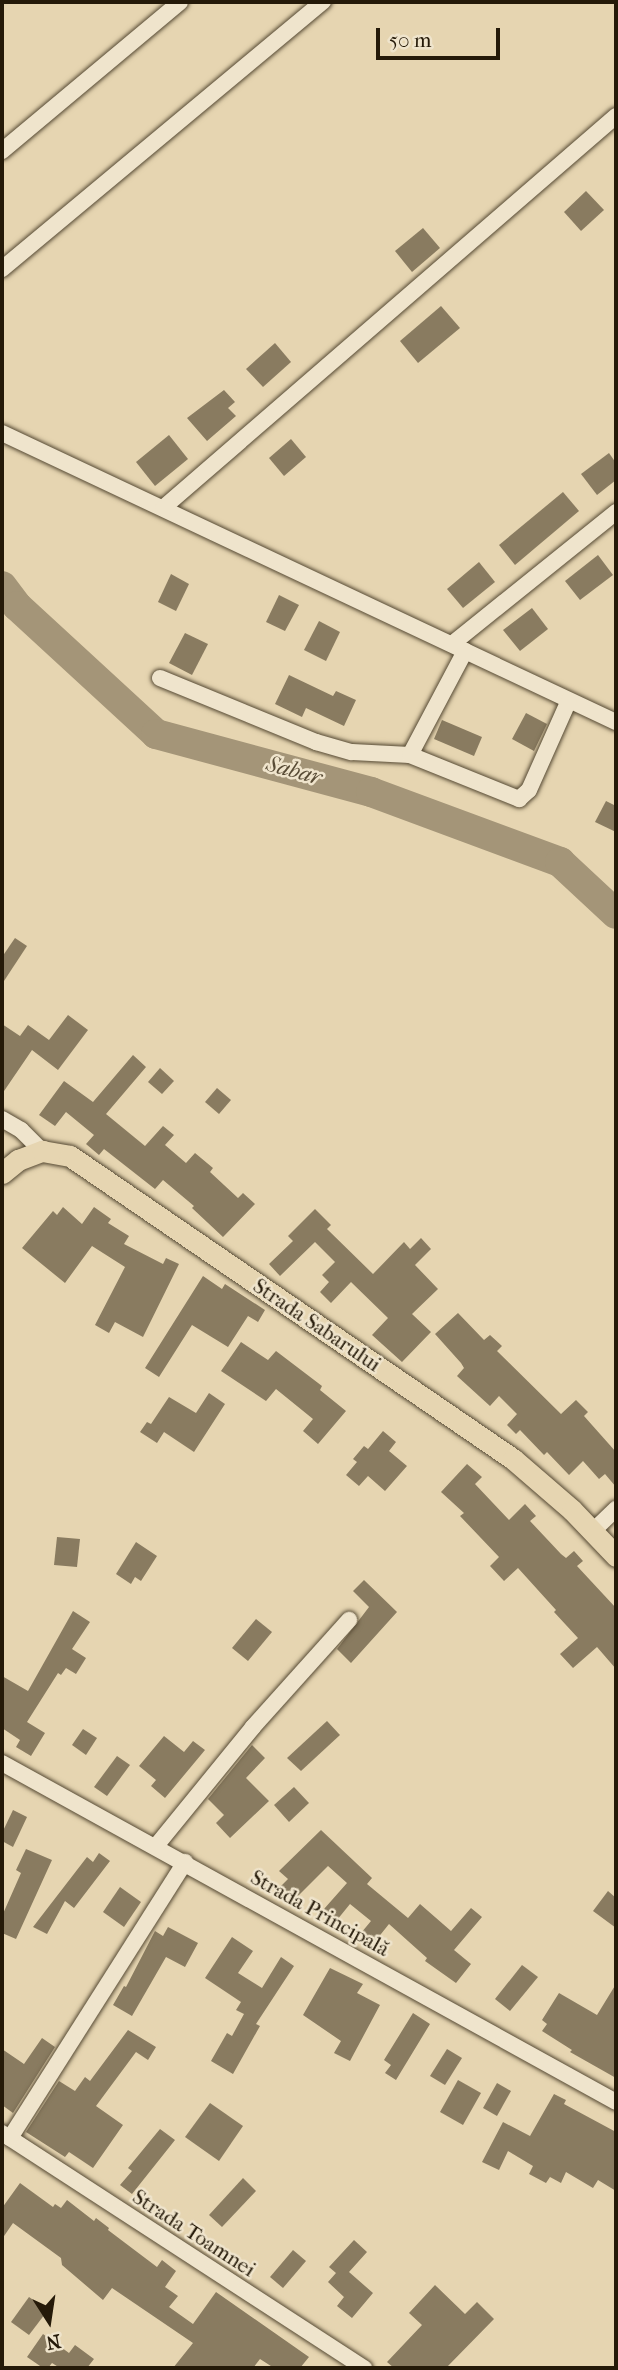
<!DOCTYPE html>
<html>
<head>
<meta charset="utf-8">
<style>
	body { margin:0 }
	#map { position:relative; width:618px; height:2370px; overflow:hidden; background:#e6d5b1; font-family:"IM FELL French Canon",serif }
	div>[style] { position:absolute }
	.river>* { height:30px; margin:-15px; padding:0 15px; transform-origin:15px; border-radius:15px; background:#a49578 }
	.building>* { inset:0; background:#897b60 }
	.roads { filter:drop-shadow(0 0 2px #554933) drop-shadow(0 0 2px #554933) }
	.minor>* { height:16px; margin:-8px; padding:0 8px; transform-origin:8px; border-radius:8px; background:#efe4cc }
	.major>* { height:21px; margin:-10.5px; padding:0 10.5px; transform-origin:10.5px; border-radius:10.5px; background:#e6d5b1 }
	span { translate:-50% -50%; white-space:nowrap; text-align:center; line-height:1.15; -webkit-text-stroke:5px #efe4cc; paint-order:stroke }
	.street-label { font-size:21px; color:#251a09 }
	.water-label { font-size:23px; color:#584b35; font-style:italic }
	.frame { position:absolute; inset:0; border:4px solid #251a09; pointer-events:none }
	.north { position:absolute; left:14px; top:2286px; width:70px; height:70px; -webkit-text-stroke:5px #efe4cc; paint-order:stroke; rotate:168deg; font-size:19px; font-weight:700; line-height:28px; text-align:center; color:#251a09 }
	.north::after { content:''; display:block; margin:auto; width:24px; height:32px; background:#251a09; clip-path:polygon(50% 0,100% 100%,50% 72%,0 100%) }
	.scale { position:absolute; left:376px; top:28px; width:124px; height:32px; box-sizing:border-box; border:4px solid #251a09; border-top:0; padding-left:9px; font-size:21px; line-height:24px; white-space:nowrap; color:#251a09; -webkit-text-stroke:5px #efe4cc; paint-order:stroke }
</style>
</head>
<body>
<div id="map">
	<div class="river">
		<div style="left:2px;top:586px;width:25px;rotate:53deg"></div>
		<div style="left:17px;top:606px;width:189px;rotate:42.6deg"></div>
		<div style="left:156px;top:734px;width:223px;rotate:15.1deg"></div>
		<div style="left:371px;top:792px;width:202px;rotate:20.3deg"></div>
		<div style="left:560px;top:862px;width:76px;rotate:42.9deg"></div>
	</div>
	<div class="building">
		<div style="clip-path:polygon(586px 191px,604px 210px,581px 231px,564px 212px)"></div>
		<div style="clip-path:polygon(423px 228px,440px 248px,412px 272px,395px 251px)"></div>
		<div style="clip-path:polygon(441px 306px,460px 328px,418px 363px,400px 341px)"></div>
		<div style="clip-path:polygon(275px 343px,291px 362px,263px 387px,246px 369px)"></div>
		<div style="clip-path:polygon(224px 390px,235px 402px,228px 408px,236px 416px,207px 441px,187px 418px)"></div>
		<div style="clip-path:polygon(169px 435px,188px 459px,155px 486px,136px 462px)"></div>
		<div style="clip-path:polygon(291px 439px,306px 457px,284px 476px,269px 458px)"></div>
		<div style="clip-path:polygon(609px 453px,616px 463px,616px 480px,597px 495px,581px 474px)"></div>
		<div style="clip-path:polygon(563px 492px,579px 511px,515px 565px,499px 545px)"></div>
		<div style="clip-path:polygon(598px 555px,613px 575px,580px 600px,565px 581px)"></div>
		<div style="clip-path:polygon(479px 562px,495px 582px,463px 608px,447px 589px)"></div>
		<div style="clip-path:polygon(171px 574px,189px 584px,176px 611px,158px 602px)"></div>
		<div style="clip-path:polygon(279px 595px,299px 605px,285px 631px,266px 622px)"></div>
		<div style="clip-path:polygon(532px 608px,548px 629px,520px 651px,503px 630px)"></div>
		<div style="clip-path:polygon(319px 621px,340px 632px,326px 661px,304px 650px)"></div>
		<div style="clip-path:polygon(185px 633px,208px 644px,192px 675px,169px 663px)"></div>
		<div style="clip-path:polygon(289px 675px,333px 696px,336px 691px,356px 700px,344px 726px,306px 708px,302px 717px,275px 704px)"></div>
		<div style="clip-path:polygon(526px 713px,547px 724px,534px 751px,512px 739px)"></div>
		<div style="clip-path:polygon(442px 720px,482px 737px,474px 756px,434px 739px)"></div>
		<div style="clip-path:polygon(606px 801px,616px 806px,616px 832px,595px 822px)"></div>
		<div style="clip-path:polygon(15px 938px,27px 946px,2px 984px,2px 957px)"></div>
		<div style="clip-path:polygon(68px 1015px,88px 1030px,58px 1070px,32px 1050px,2px 1094px,2px 1024px,20px 1036px,28px 1025px,49px 1040px)"></div>
		<div style="clip-path:polygon(133px 1055px,146px 1067px,106px 1114px,145px 1146px,163px 1126px,174px 1135px,165px 1145px,186px 1163px,195px 1153px,213px 1168px,210px 1172px,238px 1198px,243px 1193px,255px 1204px,223px 1237px,192px 1208px,194px 1206px,163px 1180px,155px 1189px,104px 1149px,99px 1155px,86px 1144px,94px 1135px,66px 1112px,55px 1126px,39px 1115px,64px 1081px,93px 1102px)"></div>
		<div style="clip-path:polygon(160px 1068px,174px 1081px,162px 1094px,148px 1082px)"></div>
		<div style="clip-path:polygon(217px 1088px,231px 1100px,219px 1114px,205px 1102px)"></div>
		<div style="clip-path:polygon(63px 1207px,82px 1224px,94px 1207px,111px 1219px,108px 1223px,129px 1236px,124px 1244px,163px 1264px,166px 1258px,179px 1264px,143px 1337px,115px 1322px,109px 1333px,95px 1325px,125px 1267px,92px 1246px,65px 1283px,22px 1248px,53px 1211px,57px 1215px)"></div>
		<div style="clip-path:polygon(315px 1209px,331px 1225px,327px 1229px,373px 1274px,404px 1242px,410px 1249px,421px 1238px,431px 1249px,415px 1265px,438px 1289px,412px 1314px,431px 1332px,402px 1362px,372px 1335px,388px 1318px,351px 1282px,331px 1303px,320px 1292px,329px 1282px,322px 1275px,335px 1262px,315px 1242px,280px 1276px,269px 1264px,293px 1241px,288px 1236px)"></div>
		<div style="clip-path:polygon(203px 1276px,222px 1289px,225px 1284px,265px 1310px,258px 1322px,248px 1316px,228px 1347px,192px 1325px,159px 1377px,145px 1368px)"></div>
		<div style="clip-path:polygon(458px 1313px,484px 1340px,490px 1335px,502px 1346px,497px 1351px,561px 1414px,576px 1400px,588px 1412px,584px 1416px,616px 1452px,616px 1487px,605px 1474px,599px 1479px,583px 1461px,569px 1475px,547px 1452px,544px 1455px,520px 1430px,516px 1434px,507px 1425px,517px 1414px,499px 1396px,490px 1406px,457px 1376px,464px 1368px,461px 1363px,435px 1334px)"></div>
		<div style="clip-path:polygon(241px 1342px,268px 1360px,276px 1351px,322px 1386px,320px 1390px,346px 1411px,318px 1444px,303px 1431px,313px 1419px,276px 1389px,266px 1401px,221px 1371px)"></div>
		<div style="clip-path:polygon(209px 1393px,225px 1404px,194px 1452px,164px 1432px,157px 1443px,140px 1432px,147px 1422px,151px 1424px,169px 1397px,196px 1413px)"></div>
		<div style="clip-path:polygon(383px 1431px,396px 1442px,389px 1451px,407px 1466px,385px 1491px,368px 1476px,359px 1486px,346px 1475px,357px 1462px,353px 1459px,364px 1446px,368px 1449px)"></div>
		<div style="clip-path:polygon(467px 1464px,482px 1477px,475px 1484px,509px 1520px,525px 1504px,536px 1516px,530px 1521px,561px 1554px,566px 1558px,574px 1551px,583px 1561px,577px 1566px,616px 1608px,616px 1669px,597px 1647px,573px 1668px,560px 1654px,578px 1638px,554px 1612px,556px 1610px,518px 1568px,504px 1581px,490px 1566px,499px 1557px,460px 1516px,464px 1513px,441px 1492px)"></div>
		<div style="clip-path:polygon(57px 1537px,80px 1539px,77px 1567px,54px 1565px)"></div>
		<div style="clip-path:polygon(136px 1542px,157px 1556px,141px 1581px,135px 1577px,131px 1584px,116px 1574px)"></div>
		<div style="clip-path:polygon(364px 1580px,397px 1612px,351px 1663px,337px 1649px,369px 1607px,353px 1591px)"></div>
		<div style="clip-path:polygon(73px 1611px,90px 1622px,72px 1649px,86px 1658px,76px 1674px,66px 1668px,61px 1675px,58px 1673px,27px 1722px,45px 1733px,31px 1756px,16px 1747px,20px 1740px,2px 1728px,2px 1676px,28px 1691px)"></div>
		<div style="clip-path:polygon(256px 1619px,272px 1632px,248px 1661px,232px 1648px)"></div>
		<div style="clip-path:polygon(327px 1721px,340px 1735px,301px 1771px,287px 1758px)"></div>
		<div style="clip-path:polygon(83px 1729px,97px 1738px,86px 1755px,72px 1745px)"></div>
		<div style="clip-path:polygon(164px 1736px,184px 1752px,193px 1741px,205px 1750px,165px 1798px,151px 1786px,156px 1780px,139px 1766px)"></div>
		<div style="clip-path:polygon(252px 1745px,265px 1758px,246px 1778px,269px 1801px,230px 1838px,216px 1823px,224px 1815px,208px 1799px)"></div>
		<div style="clip-path:polygon(117px 1756px,130px 1765px,107px 1796px,94px 1787px)"></div>
		<div style="clip-path:polygon(294px 1787px,309px 1803px,289px 1822px,274px 1805px)"></div>
		<div style="clip-path:polygon(13px 1810px,27px 1817px,13px 1847px,2px 1841px,2px 1833px)"></div>
		<div style="clip-path:polygon(321px 1830px,372px 1878px,367px 1884px,408px 1918px,420px 1904px,451px 1931px,471px 1908px,482px 1917px,454px 1950px,471px 1964px,456px 1983px,425px 1961px,427px 1958px,389px 1924px,373px 1944px,361px 1933px,371px 1921px,350px 1904px,337px 1920px,324px 1909px,347px 1883px,328px 1866px,294px 1900px,281px 1886px,288px 1879px,279px 1871px)"></div>
		<div style="clip-path:polygon(26px 1849px,52px 1860px,16px 1939px,2px 1933px,2px 1916px,21px 1873px,16px 1870px)"></div>
		<div style="clip-path:polygon(99px 1853px,110px 1861px,74px 1908px,65px 1901px,47px 1934px,33px 1927px,87px 1857px,93px 1862px)"></div>
		<div style="clip-path:polygon(120px 1887px,141px 1902px,124px 1927px,103px 1912px)"></div>
		<div style="clip-path:polygon(608px 1891px,616px 1898px,616px 1928px,593px 1911px)"></div>
		<div style="clip-path:polygon(168px 1927px,198px 1943px,185px 1967px,166px 1957px,132px 2016px,113px 2005px,124px 1986px,126px 1987px,155px 1931px,163px 1936px)"></div>
		<div style="clip-path:polygon(232px 1937px,253px 1951px,238px 1973px,262px 1988px,281px 1957px,294px 1966px,256px 2024px,260px 2026px,233px 2074px,211px 2061px,227px 2033px,232px 2036px,244px 2014px,236px 2010px,241px 2002px,205px 1978px)"></div>
		<div style="clip-path:polygon(522px 1965px,538px 1977px,510px 2011px,495px 1999px)"></div>
		<div style="clip-path:polygon(330px 1968px,363px 1984px,357px 1993px,380px 2005px,350px 2061px,334px 2053px,341px 2041px,303px 2015px)"></div>
		<div style="clip-path:polygon(616px 1984px,616px 2078px,570px 2052px,572px 2050px,542px 2031px,547px 2024px,542px 2020px,559px 1993px,597px 2015px)"></div>
		<div style="clip-path:polygon(413px 2013px,430px 2024px,396px 2080px,385px 2073px,391px 2065px,384px 2060px)"></div>
		<div style="clip-path:polygon(128px 2030px,156px 2047px,148px 2060px,136px 2052px,96px 2106px,123px 2125px,93px 2168px,69px 2152px,65px 2157px,26px 2132px,59px 2081px,75px 2091px,85px 2077px,90px 2081px)"></div>
		<div style="clip-path:polygon(42px 2038px,55px 2047px,13px 2113px,2px 2105px,2px 2049px,24px 2064px)"></div>
		<div style="clip-path:polygon(447px 2049px,462px 2058px,445px 2085px,430px 2076px)"></div>
		<div style="clip-path:polygon(458px 2080px,481px 2093px,463px 2125px,440px 2112px)"></div>
		<div style="clip-path:polygon(497px 2083px,511px 2091px,497px 2116px,483px 2108px)"></div>
		<div style="clip-path:polygon(554px 2094px,566px 2100px,564px 2104px,616px 2132px,616px 2191px,598px 2180px,593px 2188px,566px 2172px,561px 2183px,550px 2177px,546px 2183px,529px 2174px,533px 2166px,508px 2151px,499px 2170px,482px 2162px,503px 2122px,530px 2136px)"></div>
		<div style="clip-path:polygon(210px 2103px,243px 2126px,219px 2161px,185px 2137px)"></div>
		<div style="clip-path:polygon(160px 2129px,175px 2140px,132px 2194px,120px 2185px,132px 2171px,128px 2168px)"></div>
		<div style="clip-path:polygon(243px 2178px,256px 2191px,222px 2227px,209px 2215px)"></div>
		<div style="clip-path:polygon(20px 2183px,53px 2207px,55px 2204px,61px 2208px,67px 2200px,94px 2221px,96px 2218px,109px 2228px,108px 2230px,157px 2267px,162px 2260px,176px 2271px,165px 2287px,178px 2296px,169px 2307px,193px 2324px,216px 2292px,309px 2357px,300px 2368px,274px 2368px,260px 2359px,253px 2368px,173px 2368px,193px 2343px,112px 2288px,103px 2300px,62px 2265px,61px 2258px,13px 2223px,2px 2239px,2px 2208px)"></div>
		<div style="clip-path:polygon(354px 2240px,367px 2252px,349px 2272px,373px 2293px,352px 2318px,337px 2306px,344px 2297px,328px 2282px,336px 2273px,329px 2267px)"></div>
		<div style="clip-path:polygon(293px 2250px,306px 2261px,283px 2288px,270px 2277px)"></div>
		<div style="clip-path:polygon(435px 2285px,465px 2314px,477px 2302px,494px 2319px,446px 2368px,394px 2368px,387px 2362px,422px 2325px,409px 2313px)"></div>
		<div style="clip-path:polygon(29px 2297px,48px 2310px,29px 2335px,11px 2322px)"></div>
		<div style="clip-path:polygon(43px 2334px,69px 2353px,75px 2345px,94px 2359px,87px 2368px,60px 2368px,52px 2363px,48px 2368px,43px 2368px,27px 2357px)"></div>
	</div>
	<div class="roads">
		<div class="minor">
			<div style="left:2px;top:151px;width:232px;rotate:-39.9deg"></div>
			<div style="left:2px;top:269px;width:418px;rotate:-39.8deg"></div>
			<div style="left:2px;top:433px;width:679px;rotate:25.21deg"></div>
			<div style="left:163px;top:508px;width:599px;rotate:-40.87deg"></div>
			<div style="left:452px;top:644px;width:211px;rotate:-38.8deg"></div>
			<div style="left:160px;top:678px;width:169px;rotate:22.3deg"></div>
			<div style="left:316px;top:742px;width:37px;rotate:16deg"></div>
			<div style="left:352px;top:752px;width:58px;rotate:3deg"></div>
			<div style="left:410px;top:755px;width:118px;rotate:22deg"></div>
			<div style="left:519px;top:799px;width:13px;rotate:-42deg"></div>
			<div style="left:529px;top:790px;width:98px;rotate:-66deg"></div>
			<div style="left:410px;top:755px;width:118px;rotate:-62.1deg"></div>
			<div style="left:2px;top:1119px;width:22px;rotate:30deg"></div>
			<div style="left:21px;top:1130px;width:30px;rotate:45deg"></div>
			<div style="left:593px;top:1531px;width:32px;rotate:-44deg"></div>
			<div style="left:2px;top:1763px;width:701px;rotate:28.9deg"></div>
			<div style="left:156px;top:1846px;width:154px;rotate:-50.8deg"></div>
			<div style="left:253px;top:1727px;width:144px;rotate:-48.1deg"></div>
			<div style="left:2px;top:2133px;width:432px;rotate:33deg"></div>
			<div style="left:10px;top:2138px;width:327px;rotate:-57.6deg"></div>
		</div>
		<div class="major">
			<div style="left:2px;top:1173px;width:21px;rotate:-39deg"></div>
			<div style="left:18px;top:1160px;width:26px;rotate:-21deg"></div>
			<div style="left:42px;top:1151px;width:28px;rotate:10deg"></div>
			<div style="left:70px;top:1156px;width:537px;rotate:34.37deg"></div>
			<div style="left:513px;top:1459px;width:78px;rotate:40.8deg"></div>
			<div style="left:572px;top:1510px;width:64px;rotate:46.3deg"></div>
		</div>
	</div>
	<div class="street-label">
		<span style="left:317px;top:1325px;rotate:34deg">Strada Sabarului</span>
		<span style="left:320px;top:1913px;rotate:29deg">Strada Principală</span>
		<span style="left:194px;top:2233px;rotate:33deg">Strada Toamnei</span>
	</div>
	<div class="water-label">
		<span style="left:294px;top:771px;rotate:15deg">Sabar</span>
	</div>
	<div class="frame"></div>
	<div class="north">N</div>
	<div class="scale">50 m</div>
</div>
</body>
</html>
